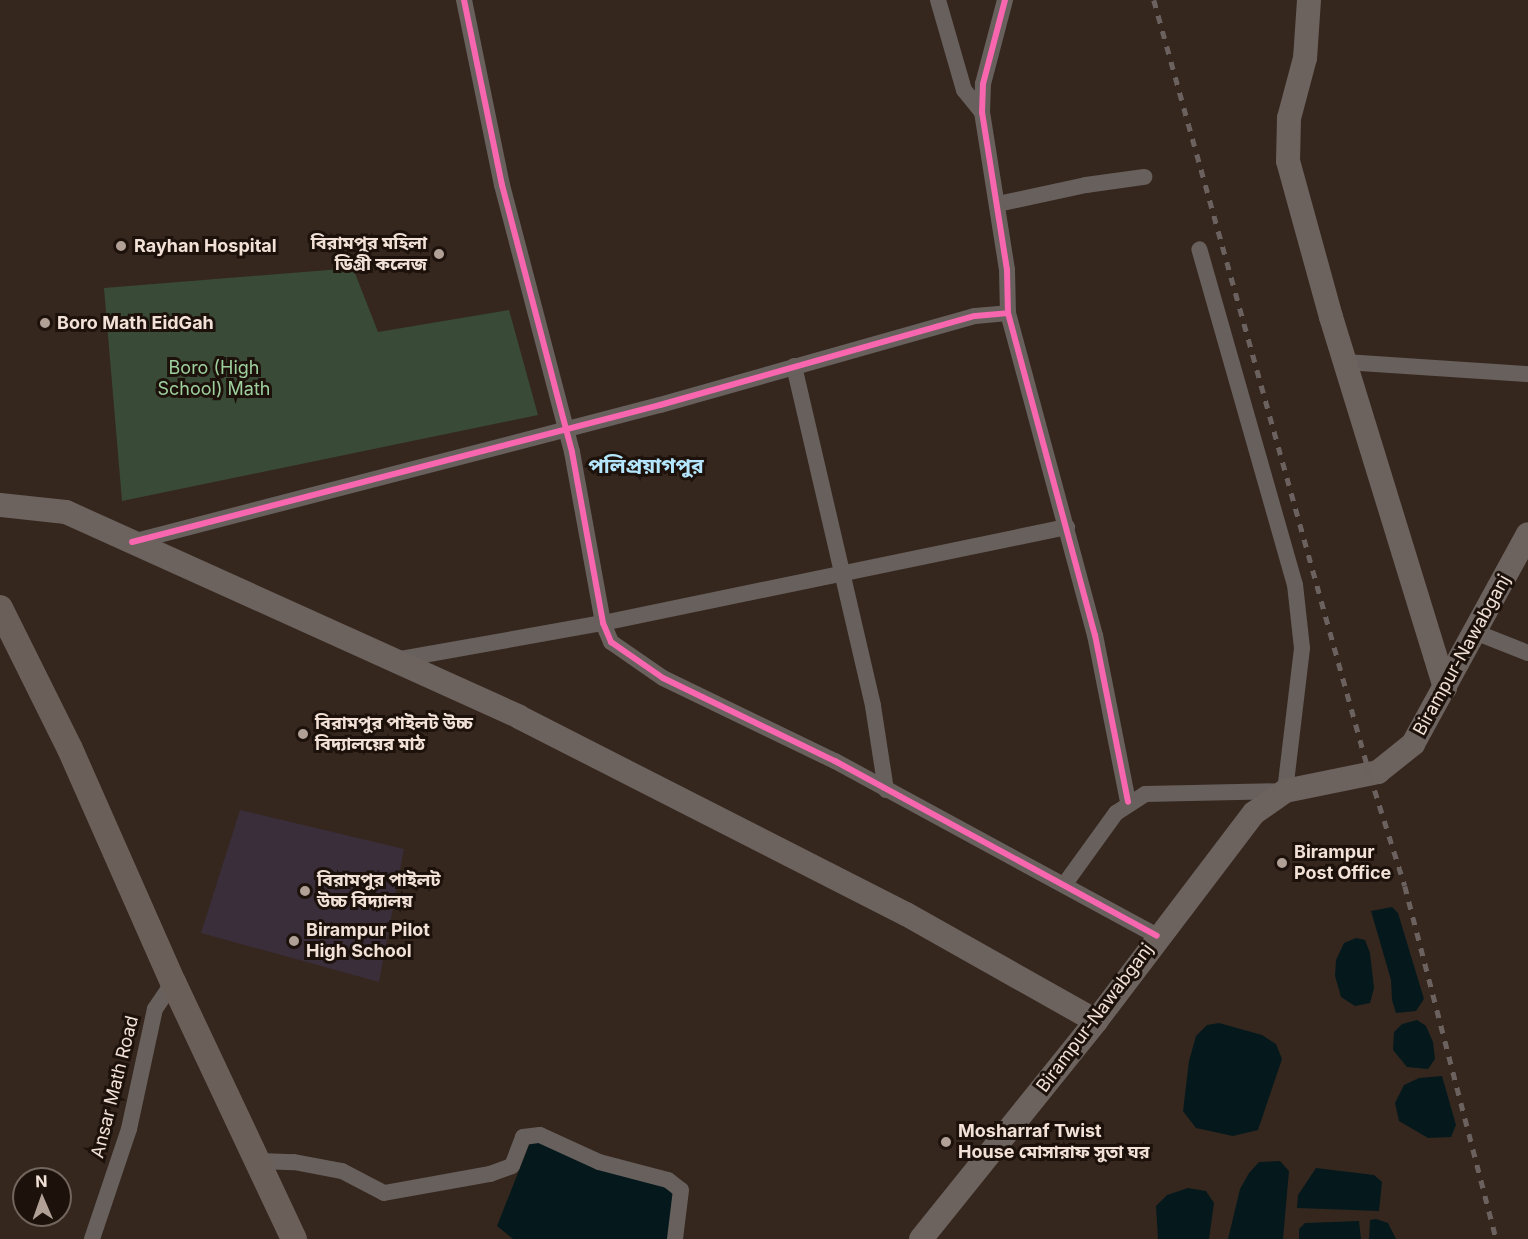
<!DOCTYPE html>
<html>
<head>
<meta charset="utf-8">
<style>
	body { margin:0 }
	#map { position:relative; width:1528px; height:1239px; overflow:hidden; background:#35271e; font-family:Inter,"Noto Sans Bengali",sans-serif }
	div>[style] { position:absolute }
	.education>* { inset:0; background:#3a2e3a }
	.green>* { inset:0; background:#394a36 }
	.water>* { inset:0; background:#05191d }
	.street>* { height:16px; margin:-8px; padding:0 8px; transform-origin:8px; border-radius:8px; background:#68605d }
	.secondary>* { height:24px; margin:-12px; padding:0 12px; transform-origin:12px; border-radius:12px; background:#6c625e }
	.primary>* { height:26px; margin:-13px; padding:0 13px; transform-origin:13px; border-radius:13px; background:#6b5f5a }
	.rail>* { height:4.5px; margin-top:-2.25px; transform-origin:0; background:repeating-linear-gradient(90deg,#6b625f 0 8px,transparent 0 16px) }
	.cycleway>* { height:6px; margin:-3px; padding:0 3px; transform-origin:3px; border-radius:3px; background:#f766af }
	.dots>* { width:16px; height:16px; translate:-50% -50%; box-sizing:border-box; border:3px solid #1d120b; border-radius:50% }
	span { translate:-50% -50%; white-space:nowrap; text-align:center; line-height:1.15; -webkit-text-stroke:6px #1d120b; paint-order:stroke }
	.poi-label { font-size:18px; color:#f2e1d7; font-weight:700 }
	.right { translate:-100% -50%; text-align:right }
	.left { translate:0 -50%; text-align:left }
	.park-label { font-size:18px; color:#9ed09e }
	.street-label { font-size:18px; color:#f2e1d7 }
	.quarter-label { font-size:21px; color:#b4e7fd; font-weight:700 }
	.north { position:absolute; left:12px; top:1167px; width:60px; height:60px; box-sizing:border-box; background:#1d120b; border:2px solid #72655d; border-radius:50%; rotate:358deg; font-size:16px; font-weight:700; line-height:24px; text-align:center; color:#f2e1d7 }
	.north::after { content:''; display:block; margin:auto; width:21px; height:27px; background:#b0a096; clip-path:polygon(50% 0,100% 100%,50% 72%,0 100%) }
</style>
</head>
<body>
<div id="map">
	<div class="education">
		<div style="clip-path:polygon(240px 810px,404px 849px,379px 982px,201px 933px)"></div>
	</div>
	<div class="green">
		<div style="clip-path:polygon(353px 268px,378px 332px,509px 310px,538px 415px,122px 501px,104px 288px)"></div>
	</div>
	<div class="water">
		<div style="clip-path:polygon(1392px 907px,1398px 913px,1424px 999px,1416px 1011px,1396px 1013px,1392px 1000px,1391px 980px,1371px 911px)"></div>
		<div style="clip-path:polygon(1356px 938px,1365px 940px,1370px 953px,1374px 988px,1370px 1003px,1355px 1006px,1341px 997px,1335px 976px,1336px 960px,1344px 943px)"></div>
		<div style="clip-path:polygon(1417px 1020px,1426px 1026px,1433px 1042px,1435px 1059px,1428px 1069px,1407px 1067px,1393px 1050px,1394px 1032px,1402px 1024px)"></div>
		<div style="clip-path:polygon(1219px 1023px,1262px 1035px,1276px 1044px,1282px 1059px,1258px 1130px,1233px 1136px,1196px 1128px,1183px 1111px,1189px 1061px,1196px 1036px,1207px 1025px)"></div>
		<div style="clip-path:polygon(1442px 1076px,1456px 1125px,1451px 1137px,1428px 1138px,1399px 1121px,1395px 1103px,1404px 1085px,1419px 1078px)"></div>
		<div style="clip-path:polygon(531px 1140px,674px 1187px,670px 1239px,513px 1239px,497px 1226px)"></div>
		<div style="clip-path:polygon(1280px 1161px,1289px 1171px,1283px 1239px,1228px 1239px,1240px 1189px,1249px 1173px,1259px 1162px)"></div>
		<div style="clip-path:polygon(1316px 1168px,1374px 1175px,1382px 1182px,1379px 1211px,1297px 1208px,1298px 1195px)"></div>
		<div style="clip-path:polygon(1188px 1188px,1206px 1191px,1214px 1203px,1209px 1239px,1158px 1239px,1156px 1206px,1167px 1195px)"></div>
		<div style="clip-path:polygon(1376px 1219px,1388px 1223px,1396px 1239px,1369px 1239px,1370px 1220px)"></div>
		<div style="clip-path:polygon(1359px 1221px,1361px 1239px,1299px 1239px,1299px 1229px,1305px 1223px)"></div>
	</div>
	<div class="street">
		<div style="left:464px;top:0;width:189px;rotate:78.4deg"></div>
		<div style="left:502px;top:185px;width:276px;rotate:75.3deg"></div>
		<div style="left:572px;top:452px;width:174px;rotate:79.7deg"></div>
		<div style="left:603px;top:623px;width:21px;rotate:67deg"></div>
		<div style="left:611px;top:642px;width:63px;rotate:34.7deg"></div>
		<div style="left:663px;top:678px;width:191px;rotate:25.8deg"></div>
		<div style="left:835px;top:761px;width:366px;rotate:28.5deg"></div>
		<div style="left:938px;top:0;width:94px;rotate:73.9deg"></div>
		<div style="left:964px;top:90px;width:28px;rotate:51deg"></div>
		<div style="left:1005px;top:0;width:87px;rotate:104.7deg"></div>
		<div style="left:983px;top:84px;width:28px;rotate:92deg"></div>
		<div style="left:982px;top:112px;width:160px;rotate:81deg"></div>
		<div style="left:1007px;top:270px;width:43px;rotate:88.7deg"></div>
		<div style="left:1008px;top:313px;width:334px;rotate:74.9deg"></div>
		<div style="left:1095px;top:635px;width:170px;rotate:78.8deg"></div>
		<div style="left:998px;top:204px;width:90px;rotate:-12.2deg"></div>
		<div style="left:1086px;top:185px;width:59px;rotate:-7.9deg"></div>
		<div style="left:1345px;top:362px;width:183px;rotate:3.8deg"></div>
		<div style="left:794px;top:366px;width:349px;rotate:76.9deg"></div>
		<div style="left:873px;top:706px;width:85px;rotate:81.2deg"></div>
		<div style="left:132px;top:542px;width:545px;rotate:-14.55deg"></div>
		<div style="left:660px;top:405px;width:327px;rotate:-15.8deg"></div>
		<div style="left:975px;top:316px;width:33px;rotate:-5deg"></div>
		<div style="left:1475px;top:632px;width:57px;rotate:21.6deg"></div>
		<div style="left:395px;top:660px;width:211px;rotate:-10.1deg"></div>
		<div style="left:603px;top:623px;width:474px;rotate:-11.7deg"></div>
		<div style="left:1064px;top:885px;width:89px;rotate:-54.2deg"></div>
		<div style="left:1116px;top:813px;width:35px;rotate:-33deg"></div>
		<div style="left:1145px;top:794px;width:140px;rotate:-1.2deg"></div>
		<div style="left:1285px;top:791px;width:144px;rotate:-83.2deg"></div>
		<div style="left:1302px;top:648px;width:63px;rotate:-96.3deg"></div>
		<div style="left:1295px;top:585px;width:349px;rotate:-105.9deg"></div>
		<div style="left:259px;top:1161px;width:35px;rotate:2deg"></div>
		<div style="left:294px;top:1162px;width:49px;rotate:10.6deg"></div>
		<div style="left:342px;top:1171px;width:47px;rotate:27.6deg"></div>
		<div style="left:384px;top:1193px;width:108px;rotate:-10.2deg"></div>
		<div style="left:490px;top:1174px;width:23px;rotate:-20deg"></div>
		<div style="left:512px;top:1166px;width:31px;rotate:-69deg"></div>
		<div style="left:523px;top:1137px;width:17px;rotate:-7deg"></div>
		<div style="left:540px;top:1135px;width:65px;rotate:24.6deg"></div>
		<div style="left:599px;top:1162px;width:71px;rotate:14.6deg"></div>
		<div style="left:668px;top:1180px;width:16px;rotate:38deg"></div>
		<div style="left:681px;top:1190px;width:49px;rotate:97deg"></div>
		<div style="left:92px;top:1239px;width:116px;rotate:-71.4deg"></div>
		<div style="left:129px;top:1129px;width:123px;rotate:-77.8deg"></div>
		<div style="left:155px;top:1009px;width:32px;rotate:-56deg"></div>
	</div>
	<div class="secondary">
		<div style="left:1309px;top:0;width:58px;rotate:93.9deg"></div>
		<div style="left:1305px;top:58px;width:62px;rotate:104.9deg"></div>
		<div style="left:1289px;top:118px;width:43px;rotate:91.3deg"></div>
		<div style="left:1288px;top:161px;width:162px;rotate:74.6deg"></div>
		<div style="left:1331px;top:317px;width:388px;rotate:72.9deg"></div>
		<div style="left:0;top:505px;width:66px;rotate:6.1deg"></div>
		<div style="left:66px;top:512px;width:497px;rotate:24.3deg"></div>
		<div style="left:519px;top:717px;width:434px;rotate:27deg"></div>
		<div style="left:906px;top:914px;width:218px;rotate:29.4deg"></div>
		<div style="left:921px;top:1239px;width:280px;rotate:-51.2deg"></div>
		<div style="left:1096px;top:1021px;width:261px;rotate:-52.8deg"></div>
		<div style="left:1254px;top:813px;width:38px;rotate:-35deg"></div>
		<div style="left:1285px;top:791px;width:95px;rotate:-11.5deg"></div>
		<div style="left:1378px;top:772px;width:45px;rotate:-38.7deg"></div>
		<div style="left:1413px;top:744px;width:239px;rotate:-61.3deg"></div>
	</div>
	<div class="primary">
		<div style="left:0;top:608px;width:157px;rotate:63.6deg"></div>
		<div style="left:70px;top:749px;width:255px;rotate:66.2deg"></div>
		<div style="left:173px;top:982px;width:284px;rotate:64.8deg"></div>
	</div>
	<div class="rail">
		<div style="left:1154px;top:0;width:805px;rotate:74.43deg"></div>
		<div style="left:1370px;top:775px;width:116px;rotate:72.5deg"></div>
		<div style="left:1405px;top:886px;width:365px;rotate:75.5deg"></div>
	</div>
	<div class="cycleway">
		<div style="left:464px;top:0;width:189px;rotate:78.4deg"></div>
		<div style="left:502px;top:185px;width:276px;rotate:75.3deg"></div>
		<div style="left:572px;top:452px;width:174px;rotate:79.7deg"></div>
		<div style="left:603px;top:623px;width:21px;rotate:67deg"></div>
		<div style="left:611px;top:642px;width:63px;rotate:34.7deg"></div>
		<div style="left:663px;top:678px;width:191px;rotate:25.8deg"></div>
		<div style="left:835px;top:761px;width:366px;rotate:28.5deg"></div>
		<div style="left:1005px;top:0;width:87px;rotate:104.7deg"></div>
		<div style="left:983px;top:84px;width:28px;rotate:92deg"></div>
		<div style="left:982px;top:112px;width:160px;rotate:81deg"></div>
		<div style="left:1007px;top:270px;width:43px;rotate:88.7deg"></div>
		<div style="left:1008px;top:313px;width:334px;rotate:74.9deg"></div>
		<div style="left:1095px;top:635px;width:170px;rotate:78.8deg"></div>
		<div style="left:132px;top:542px;width:545px;rotate:-14.55deg"></div>
		<div style="left:660px;top:405px;width:327px;rotate:-15.8deg"></div>
		<div style="left:975px;top:316px;width:33px;rotate:-5deg"></div>
	</div>
	<div class="dots">
		<div style="left:121px;top:246px;background:#b0a096"></div>
		<div style="left:439px;top:254px;background:#b0a096"></div>
		<div style="left:45px;top:323px;background:#b0a096"></div>
		<div style="left:303px;top:734px;background:#b0a096"></div>
		<div style="left:1282px;top:863px;background:#b0a096"></div>
		<div style="left:305px;top:891px;background:#b0a096"></div>
		<div style="left:294px;top:941px;background:#b0a096"></div>
		<div style="left:946px;top:1142px;background:#b0a096"></div>
	</div>
	<div class="poi-label">
		<span class="right" style="left:427px;top:254px">বিরামপুর মহিলা<br>ডিগ্রী কলেজ</span>
		<span class="left" style="left:134px;top:246px">Rayhan Hospital</span>
		<span class="left" style="left:57px;top:323px">Boro Math EidGah</span>
		<span class="left" style="left:315px;top:734px">বিরামপুর পাইলট উচ্চ<br>বিদ্যালয়ের মাঠ</span>
		<span class="left" style="left:1294px;top:863px">Birampur<br>Post Office</span>
		<span class="left" style="left:317px;top:891px">বিরামপুর পাইলট<br>উচ্চ বিদ্যালয়</span>
		<span class="left" style="left:306px;top:941px">Birampur Pilot<br>High School</span>
		<span class="left" style="left:958px;top:1142px">Mosharraf Twist<br>House মোসারাফ সুতা ঘর</span>
	</div>
	<div class="park-label">
		<span style="left:214px;top:379px">Boro (High<br>School) Math</span>
	</div>
	<div class="street-label">
		<span style="left:1462px;top:655px;rotate:-61deg">Birampur-Nawabganj</span>
		<span style="left:1095px;top:1018px;rotate:-53deg">Birampur-Nawabganj</span>
		<span style="left:115px;top:1087px;rotate:-76deg">Ansar Math Road</span>
	</div>
	<div class="quarter-label">
		<span style="left:646px;top:466px">পলিপ্রয়াগপুর</span>
	</div>
	<div class="north">N</div>
</div>
</body>
</html>
